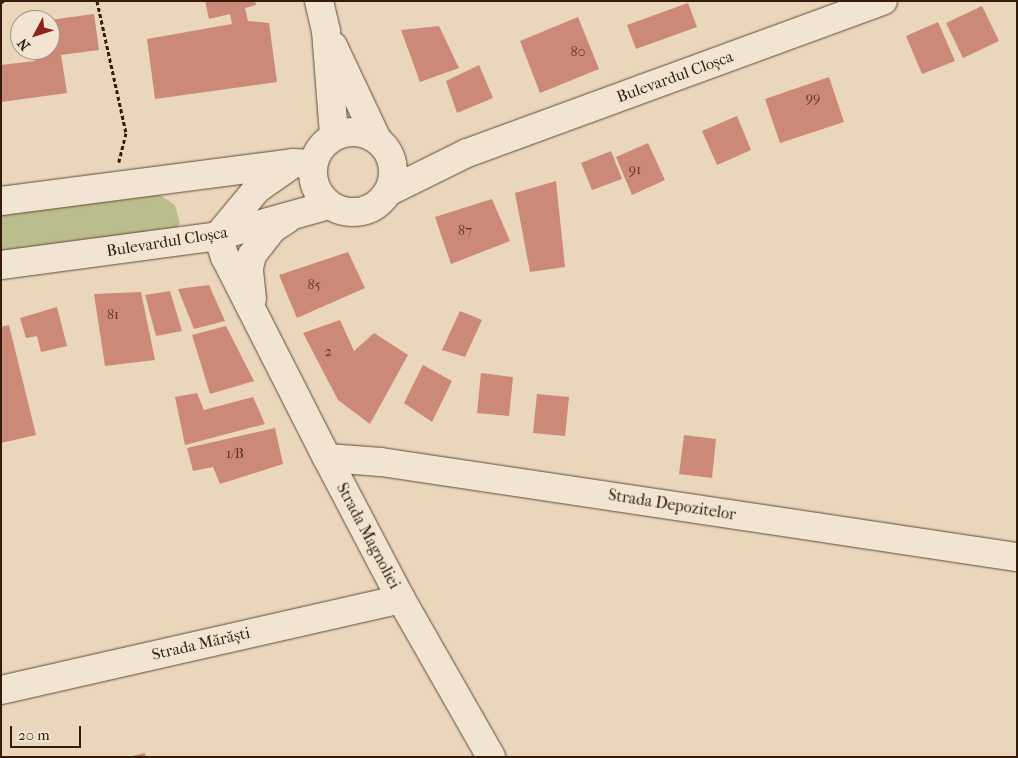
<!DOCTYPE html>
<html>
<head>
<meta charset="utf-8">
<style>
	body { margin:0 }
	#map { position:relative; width:1018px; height:758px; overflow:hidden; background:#ead6ba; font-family:"IM FELL French Canon",serif }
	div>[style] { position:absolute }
	.green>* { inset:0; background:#bbbd8c }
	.building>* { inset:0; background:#cc8978 }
	.path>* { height:3px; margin-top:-1.5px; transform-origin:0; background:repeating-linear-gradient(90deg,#361b0b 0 4px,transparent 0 6.5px) }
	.roads { filter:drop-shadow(0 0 1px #634a37) drop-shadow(0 0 1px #634a37) }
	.minor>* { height:28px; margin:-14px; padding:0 14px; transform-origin:14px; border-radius:14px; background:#f1e4d2 }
	.secondary>* { height:28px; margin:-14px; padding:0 14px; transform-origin:14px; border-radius:14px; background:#f1e4d2 }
	.secondary>.ring { margin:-14px; padding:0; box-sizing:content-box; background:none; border:28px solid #f1e4d2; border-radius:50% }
	span { translate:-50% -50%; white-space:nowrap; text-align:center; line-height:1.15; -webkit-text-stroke:5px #f1e4d2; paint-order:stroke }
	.number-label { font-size:14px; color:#5c3626 }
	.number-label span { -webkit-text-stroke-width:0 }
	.street-label { font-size:16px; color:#361b0b }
	.frame { position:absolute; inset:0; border:2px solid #361b0b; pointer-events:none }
	.north { position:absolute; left:10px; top:10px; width:50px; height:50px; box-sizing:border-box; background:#f1e4d2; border:1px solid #a69482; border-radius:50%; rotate:230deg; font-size:14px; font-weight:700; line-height:20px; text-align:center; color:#361b0b }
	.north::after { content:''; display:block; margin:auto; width:18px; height:22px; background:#8f2418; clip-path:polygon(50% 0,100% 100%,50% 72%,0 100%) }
	.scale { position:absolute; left:10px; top:726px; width:71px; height:22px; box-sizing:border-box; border:2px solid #361b0b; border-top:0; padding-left:6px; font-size:15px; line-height:18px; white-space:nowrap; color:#361b0b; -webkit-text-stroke:4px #f1e4d2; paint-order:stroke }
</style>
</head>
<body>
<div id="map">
	<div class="green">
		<div style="clip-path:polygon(160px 195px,175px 205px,180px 224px,168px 237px,1px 255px,1px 215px)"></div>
	</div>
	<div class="building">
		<div style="clip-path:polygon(205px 1px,255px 1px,256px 5px,245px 8px,248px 21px,269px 23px,277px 82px,155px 99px,147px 39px,232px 24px,230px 14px,209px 19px)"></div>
		<div style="clip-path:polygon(688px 3px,697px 27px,636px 49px,627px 25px)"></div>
		<div style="clip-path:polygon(982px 6px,999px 41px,963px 58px,946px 23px)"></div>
		<div style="clip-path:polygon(94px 14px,99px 50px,61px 55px,67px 93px,1px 102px,1px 65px,35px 61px,34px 50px,50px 50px,50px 20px)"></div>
		<div style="clip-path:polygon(578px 17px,599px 69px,540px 93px,520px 41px)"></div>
		<div style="clip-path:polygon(938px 22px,955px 61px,922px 74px,906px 36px)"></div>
		<div style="clip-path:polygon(439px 26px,459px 68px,420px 82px,401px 30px)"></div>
		<div style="clip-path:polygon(479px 65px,493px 98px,457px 113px,446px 81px)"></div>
		<div style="clip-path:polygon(829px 77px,844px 122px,780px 143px,765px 99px)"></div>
		<div style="clip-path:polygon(737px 116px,751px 150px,717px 165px,702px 131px)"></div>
		<div style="clip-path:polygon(648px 143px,665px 180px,632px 195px,616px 157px)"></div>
		<div style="clip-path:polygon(611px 151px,622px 179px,592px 190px,581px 163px)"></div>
		<div style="clip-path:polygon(556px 181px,565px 267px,530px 272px,515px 193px)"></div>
		<div style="clip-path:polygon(492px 199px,510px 241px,451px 264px,435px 217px)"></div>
		<div style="clip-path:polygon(348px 252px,365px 288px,297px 318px,279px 275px)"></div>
		<div style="clip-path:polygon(209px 285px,225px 321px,194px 329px,178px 289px)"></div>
		<div style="clip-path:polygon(170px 291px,182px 331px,156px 336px,145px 295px)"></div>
		<div style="clip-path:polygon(141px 292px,155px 360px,105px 366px,94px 294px)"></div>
		<div style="clip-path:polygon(57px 307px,67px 346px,41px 352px,37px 336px,26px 338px,20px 318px)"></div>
		<div style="clip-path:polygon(460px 311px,482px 320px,465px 357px,442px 350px)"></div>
		<div style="clip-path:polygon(340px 320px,354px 351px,374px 333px,408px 355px,370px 424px,338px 400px,303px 333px)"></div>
		<div style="clip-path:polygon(9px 325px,36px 435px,1px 443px,1px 327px)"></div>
		<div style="clip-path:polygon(226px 326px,254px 381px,210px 394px,192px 335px)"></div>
		<div style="clip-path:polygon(423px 365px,452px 381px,432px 422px,404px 403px)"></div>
		<div style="clip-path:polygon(481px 373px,513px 377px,509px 416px,477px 413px)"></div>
		<div style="clip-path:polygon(197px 393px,204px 410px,253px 397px,265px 424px,185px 445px,175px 397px)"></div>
		<div style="clip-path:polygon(537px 394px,569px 397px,565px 436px,533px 433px)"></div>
		<div style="clip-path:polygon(275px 428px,283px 464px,220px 484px,213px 467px,193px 471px,187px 448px)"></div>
		<div style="clip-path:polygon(684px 435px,716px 439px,712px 478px,679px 474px)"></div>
		<div style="clip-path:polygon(145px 753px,146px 757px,132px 757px,132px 756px)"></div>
	</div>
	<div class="path">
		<div style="left:97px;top:1px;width:135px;rotate:77.6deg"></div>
		<div style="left:126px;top:133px;width:30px;rotate:104deg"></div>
		<div style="left:1px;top:2px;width:3px;rotate:-18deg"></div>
	</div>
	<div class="roads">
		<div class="minor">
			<div style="left:319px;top:1px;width:31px;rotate:77deg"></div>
			<div style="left:326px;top:31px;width:105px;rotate:85.6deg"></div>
			<div style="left:333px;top:46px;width:103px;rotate:64.7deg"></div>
			<div style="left:327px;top:458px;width:54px;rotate:4.2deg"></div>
			<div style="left:381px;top:462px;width:643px;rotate:8.5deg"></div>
			<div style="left:1px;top:690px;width:410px;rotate:-12.8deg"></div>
		</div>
		<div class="secondary">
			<div class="ring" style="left:313px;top:132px;width:52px;height:52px"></div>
			<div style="left:388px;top:192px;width:88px;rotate:-26.3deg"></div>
			<div style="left:467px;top:153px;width:443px;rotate:-20.1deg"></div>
			<div style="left:1px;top:201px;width:294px;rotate:-7.4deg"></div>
			<div style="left:293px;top:163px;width:20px;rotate:3deg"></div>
			<div style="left:218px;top:236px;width:22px;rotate:72deg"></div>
			<div style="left:225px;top:257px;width:225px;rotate:63.1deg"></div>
			<div style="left:327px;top:458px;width:159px;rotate:62.3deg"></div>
			<div style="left:401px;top:599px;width:182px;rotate:60.3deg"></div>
			<div style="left:218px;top:236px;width:61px;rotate:-50.3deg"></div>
			<div style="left:257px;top:189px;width:40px;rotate:-34.9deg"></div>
			<div style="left:1px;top:265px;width:219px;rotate:-7.6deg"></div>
			<div style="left:218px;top:236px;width:115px;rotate:-15.6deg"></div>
			<div style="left:252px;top:299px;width:31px;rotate:-96deg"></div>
			<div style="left:249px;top:268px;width:13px;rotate:-77deg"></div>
			<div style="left:252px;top:255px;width:33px;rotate:-52deg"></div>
			<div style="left:272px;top:229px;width:17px;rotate:-33deg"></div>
		</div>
	</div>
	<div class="number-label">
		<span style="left:578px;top:52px">80</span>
		<span style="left:813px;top:98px">99</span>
		<span style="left:635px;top:170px">91</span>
		<span style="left:465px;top:231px">87</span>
		<span style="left:314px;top:285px">85</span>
		<span style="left:113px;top:315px">81</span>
		<span style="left:328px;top:352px">2</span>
		<span style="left:235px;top:454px">1/B</span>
	</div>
	<div class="street-label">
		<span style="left:675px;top:77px;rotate:-20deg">Bulevardul Cloșca</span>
		<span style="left:167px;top:242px;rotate:-9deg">Bulevardul Cloșca</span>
		<span style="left:672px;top:505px;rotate:9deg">Strada Depozitelor</span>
		<span style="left:368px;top:536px;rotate:62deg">Strada Magnoliei</span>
		<span style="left:201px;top:644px;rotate:-13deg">Strada Mărăști</span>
	</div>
	<div class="frame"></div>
	<div class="north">N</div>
	<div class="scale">20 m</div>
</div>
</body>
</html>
